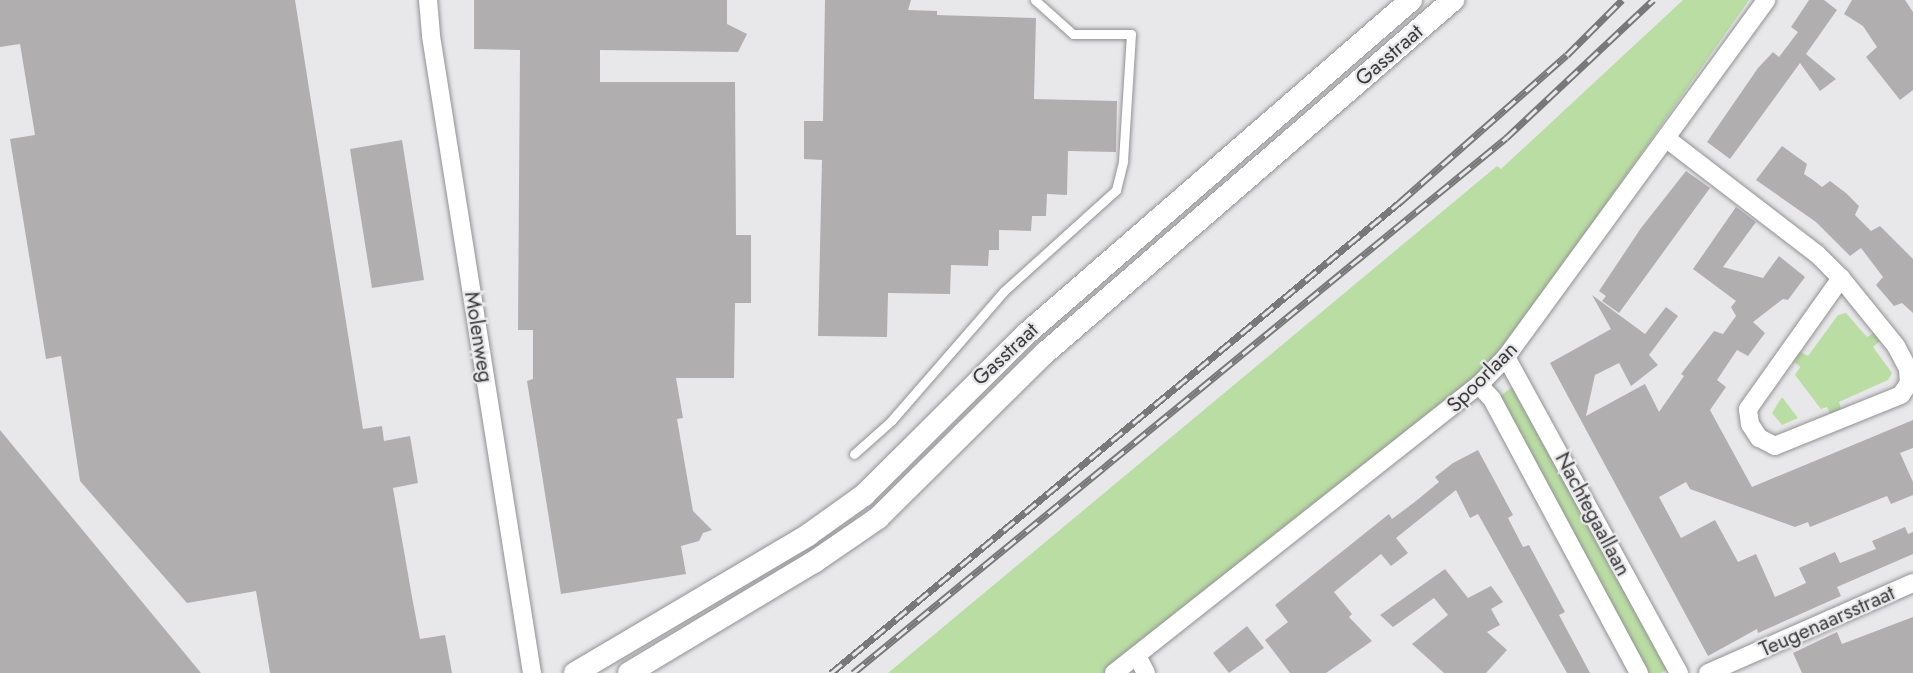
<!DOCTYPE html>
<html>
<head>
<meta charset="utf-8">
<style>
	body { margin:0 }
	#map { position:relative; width:1913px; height:673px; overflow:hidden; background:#e8e8eb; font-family:Jost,sans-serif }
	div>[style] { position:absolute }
	.green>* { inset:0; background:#badda3 }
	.building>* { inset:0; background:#b1aeb0 }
	.roads { filter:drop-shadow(0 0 2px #919194) drop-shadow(0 0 2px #919194) }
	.service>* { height:9px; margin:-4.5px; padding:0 4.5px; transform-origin:4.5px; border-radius:4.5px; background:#fff }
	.minor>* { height:18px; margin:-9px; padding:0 9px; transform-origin:9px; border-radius:9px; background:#fff }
	.tertiary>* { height:22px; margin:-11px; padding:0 11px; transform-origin:11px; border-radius:11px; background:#fff }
	.rail>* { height:7px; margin-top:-3.5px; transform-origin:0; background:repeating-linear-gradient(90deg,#e8e8eb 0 14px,#787879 0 28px); box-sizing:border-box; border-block:2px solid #787879 }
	span { translate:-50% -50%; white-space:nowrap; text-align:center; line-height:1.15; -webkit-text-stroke:4.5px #e8e8eb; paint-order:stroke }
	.street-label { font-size:21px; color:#3b3b3c }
</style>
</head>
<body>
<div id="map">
	<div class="green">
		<div style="clip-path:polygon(1683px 0,1749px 0,1497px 359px,1467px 391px,1113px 673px,888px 673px,1497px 166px,1501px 169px)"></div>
		<div style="clip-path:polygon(1846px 313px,1867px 337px,1875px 332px,1881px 340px,1873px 347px,1892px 373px,1888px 380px,1839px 402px,1842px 412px,1831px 416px,1827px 407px,1821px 409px,1795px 375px,1800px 367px,1792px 360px,1799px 351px,1808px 356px,1838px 315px)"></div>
		<div style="clip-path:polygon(1515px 385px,1668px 669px,1661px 673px,1649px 673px,1499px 397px)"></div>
		<div style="clip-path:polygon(1782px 397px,1798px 418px,1782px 425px,1772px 413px)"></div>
	</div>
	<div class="building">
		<div style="clip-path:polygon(0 0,295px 0,363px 429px,382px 426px,384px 441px,410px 436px,418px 483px,393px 488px,412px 597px,420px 639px,445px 635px,452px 673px,270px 673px,256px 591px,187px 603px,80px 481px,61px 356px,46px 359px,10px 139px,35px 135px,20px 44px,0 47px)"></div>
		<div style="clip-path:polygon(474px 0,727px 0,727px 24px,747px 34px,738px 52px,600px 50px,600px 82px,735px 82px,736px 235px,751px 235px,751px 303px,735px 303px,734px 378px,676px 378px,683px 418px,677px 419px,693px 511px,712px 530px,703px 533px,699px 541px,681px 546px,686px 574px,561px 594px,527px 381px,533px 379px,533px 330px,518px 330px,520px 50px,474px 49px)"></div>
		<div style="clip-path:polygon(825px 0,911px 0,908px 10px,937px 11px,937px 15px,1036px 18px,1034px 99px,1117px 101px,1116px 152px,1068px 151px,1067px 195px,1047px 194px,1046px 216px,1032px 216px,1031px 231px,999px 230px,999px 250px,989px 250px,988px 266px,951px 265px,950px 294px,888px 293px,887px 337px,818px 336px,822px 160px,804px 159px,804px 121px,823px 121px)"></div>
		<div style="clip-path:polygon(1809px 0,1824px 0,1837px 10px,1806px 54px,1836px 79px,1820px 91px,1800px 63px,1730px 159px,1707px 142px,1758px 68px,1773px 52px,1779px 57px,1798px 32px,1791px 27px)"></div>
		<div style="clip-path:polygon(1852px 0,1905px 0,1913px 12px,1913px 90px,1900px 100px,1866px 57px,1877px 47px,1863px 26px,1844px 14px)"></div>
		<div style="clip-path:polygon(402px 140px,424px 280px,372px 288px,350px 149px)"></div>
		<div style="clip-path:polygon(1782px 146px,1807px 164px,1804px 174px,1813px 180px,1822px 187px,1830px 181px,1846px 193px,1859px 206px,1855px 215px,1871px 231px,1880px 226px,1913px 259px,1913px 313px,1902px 303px,1894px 306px,1876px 285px,1883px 277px,1861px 248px,1850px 256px,1816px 222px,1756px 180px)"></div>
		<div style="clip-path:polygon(1686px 171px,1710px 188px,1619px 313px,1602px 301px,1606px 296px,1599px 291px,1641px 228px)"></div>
		<div style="clip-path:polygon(1736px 207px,1756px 222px,1723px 267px,1763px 278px,1779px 256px,1805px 277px,1788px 300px,1783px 299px,1753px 322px,1765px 333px,1748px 356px,1737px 350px,1717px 380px,1726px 387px,1710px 410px,1752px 487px,1913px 420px,1913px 448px,1900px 453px,1913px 482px,1913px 495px,1891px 504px,1887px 496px,1810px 527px,1808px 522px,1795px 527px,1690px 489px,1686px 482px,1659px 497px,1681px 538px,1715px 520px,1738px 562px,1756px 554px,1775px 597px,1806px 583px,1799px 568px,1835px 552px,1840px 563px,1876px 549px,1872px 541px,1905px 527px,1908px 534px,1913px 532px,1913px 554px,1837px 587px,1841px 596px,1758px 633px,1757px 629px,1708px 656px,1550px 363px,1611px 329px,1592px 295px,1645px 334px,1666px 307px,1678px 316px,1649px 355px,1658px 365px,1631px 386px,1619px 363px,1595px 375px,1586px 416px,1645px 384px,1659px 412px,1684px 376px,1681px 374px,1714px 331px,1723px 334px,1736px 316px,1731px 307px,1736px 301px,1693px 269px)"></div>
		<div style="clip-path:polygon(0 430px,109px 562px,201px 673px,0 673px)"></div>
		<div style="clip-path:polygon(1478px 450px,1513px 515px,1508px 518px,1523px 547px,1529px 545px,1565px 612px,1559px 615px,1590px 673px,1567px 673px,1478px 514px,1470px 518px,1456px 490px,1396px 538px,1408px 553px,1391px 566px,1381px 554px,1334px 592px,1352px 614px,1349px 617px,1372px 641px,1326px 673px,1290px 673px,1265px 640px,1288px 622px,1275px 605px,1389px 514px,1392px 519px,1416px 501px,1439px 482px,1435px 477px,1453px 463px)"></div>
		<div style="clip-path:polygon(1445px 569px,1468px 598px,1491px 586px,1503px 602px,1491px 609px,1500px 625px,1487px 632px,1507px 650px,1486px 673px,1444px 673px,1412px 644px,1448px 615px,1434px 598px,1393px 627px,1380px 615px)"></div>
		<div style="clip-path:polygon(1913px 617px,1913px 673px,1802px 673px,1793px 653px,1837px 632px,1842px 644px)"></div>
		<div style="clip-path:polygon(1247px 626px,1264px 648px,1229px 673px,1213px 653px)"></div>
	</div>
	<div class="roads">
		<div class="service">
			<div style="left:854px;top:454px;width:50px;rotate:-41.7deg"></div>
			<div style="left:891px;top:421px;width:172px;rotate:-49deg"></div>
			<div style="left:1004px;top:291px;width:151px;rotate:-42deg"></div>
			<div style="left:1116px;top:190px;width:30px;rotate:-76deg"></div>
			<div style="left:1123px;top:161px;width:127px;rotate:-86.4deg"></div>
			<div style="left:1131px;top:34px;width:58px;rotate:180deg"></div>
			<div style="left:1073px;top:34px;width:51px;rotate:-138.2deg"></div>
		</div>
		<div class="minor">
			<div style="left:428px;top:0;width:36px;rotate:85deg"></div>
			<div style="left:431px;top:36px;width:645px;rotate:80.99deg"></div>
			<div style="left:1667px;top:139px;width:189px;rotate:37.5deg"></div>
			<div style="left:1817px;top:254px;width:34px;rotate:45deg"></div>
			<div style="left:1841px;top:278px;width:87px;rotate:51deg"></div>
			<div style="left:1896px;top:346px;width:26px;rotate:62deg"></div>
			<div style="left:1908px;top:369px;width:14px;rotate:86deg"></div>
			<div style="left:1909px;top:383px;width:14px;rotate:124deg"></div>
			<div style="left:1901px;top:395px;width:136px;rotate:158deg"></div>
			<div style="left:1775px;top:446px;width:18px;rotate:-153deg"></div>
			<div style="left:1759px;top:438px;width:17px;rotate:-123deg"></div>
			<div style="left:1750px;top:424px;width:15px;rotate:-98deg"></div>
			<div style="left:1748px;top:409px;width:161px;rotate:-54.6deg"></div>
			<div style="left:1506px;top:357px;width:360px;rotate:61.3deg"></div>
			<div style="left:1479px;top:385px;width:19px;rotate:47deg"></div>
			<div style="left:1492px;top:399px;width:311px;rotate:61.8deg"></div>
			<div style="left:1137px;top:656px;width:19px;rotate:62deg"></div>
			<div style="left:1114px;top:673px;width:465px;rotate:-38.3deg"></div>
			<div style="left:1479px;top:385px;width:39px;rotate:-46deg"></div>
			<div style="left:1506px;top:357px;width:442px;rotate:-53.9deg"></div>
			<div style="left:1708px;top:673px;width:224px;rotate:-23.7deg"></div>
		</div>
		<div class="tertiary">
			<div style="left:575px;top:673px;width:271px;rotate:-30.6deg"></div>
			<div style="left:808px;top:535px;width:69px;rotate:-35.5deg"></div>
			<div style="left:864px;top:495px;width:227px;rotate:-44.8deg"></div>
			<div style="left:1025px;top:335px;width:511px;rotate:-40.95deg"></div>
			<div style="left:629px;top:673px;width:216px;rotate:-31deg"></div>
			<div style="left:814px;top:562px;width:78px;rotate:-34.5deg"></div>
			<div style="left:878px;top:518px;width:235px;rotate:-44.7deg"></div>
			<div style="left:1045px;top:353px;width:540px;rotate:-40.87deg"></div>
		</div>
	</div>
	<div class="rail">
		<div style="left:831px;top:673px;width:739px;rotate:-39.62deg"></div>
		<div style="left:1400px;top:202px;width:222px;rotate:-41.4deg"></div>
		<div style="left:1567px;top:55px;width:78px;rotate:-45deg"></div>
		<div style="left:853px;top:673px;width:844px;rotate:-39.33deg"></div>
		<div style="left:1506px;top:138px;width:202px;rotate:-43.2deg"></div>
	</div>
	<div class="street-label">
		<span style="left:1389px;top:55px;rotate:-41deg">Gasstraat</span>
		<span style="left:479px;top:337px;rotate:81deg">Molenweg</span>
		<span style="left:1005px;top:354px;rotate:-43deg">Gasstraat</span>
		<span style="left:1482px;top:377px;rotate:-45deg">Spoorlaan</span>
		<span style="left:1593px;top:514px;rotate:62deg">Nachtegaallaan</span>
		<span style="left:1827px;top:621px;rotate:-24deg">Teugenaarsstraat</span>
	</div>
</div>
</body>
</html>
